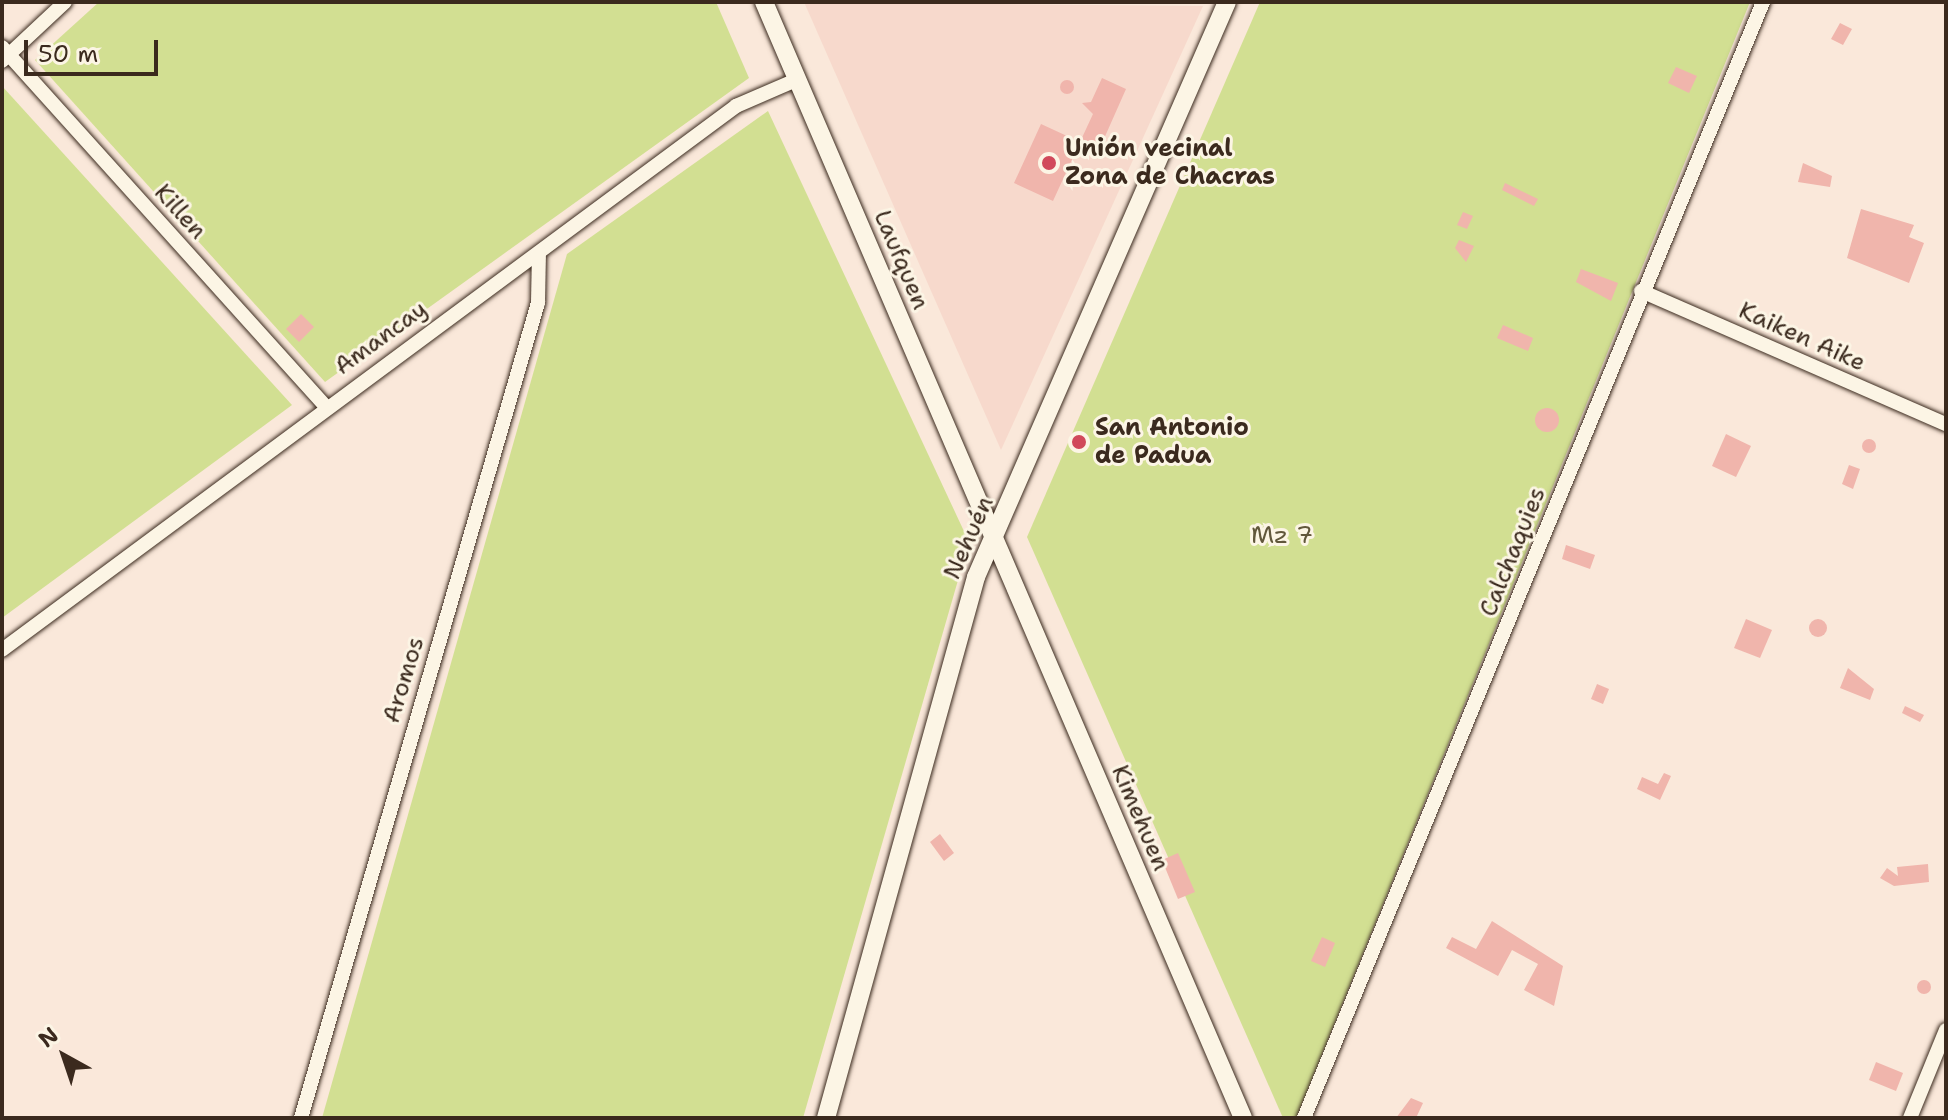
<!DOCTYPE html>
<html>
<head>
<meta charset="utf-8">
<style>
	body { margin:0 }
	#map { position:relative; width:1948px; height:1120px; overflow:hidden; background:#fae8da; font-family:"Shantell Sans",sans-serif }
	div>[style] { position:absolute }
	.built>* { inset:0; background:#f7d9cc }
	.green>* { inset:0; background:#d2df92 }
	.building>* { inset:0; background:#f0b5ac }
	.round { border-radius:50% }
	.roads { filter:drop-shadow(0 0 2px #3b2a1e) drop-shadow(0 0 2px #3b2a1e) }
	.minor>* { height:14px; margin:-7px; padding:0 7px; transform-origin:7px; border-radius:7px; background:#fcf5e5 }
	.tertiary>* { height:18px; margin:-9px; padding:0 9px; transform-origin:9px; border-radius:9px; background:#fcf5e5 }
	.dots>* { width:22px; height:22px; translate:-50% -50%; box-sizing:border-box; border:4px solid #fcf5e5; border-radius:50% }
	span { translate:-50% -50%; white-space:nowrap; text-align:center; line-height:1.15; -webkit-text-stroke:6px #fcf5e5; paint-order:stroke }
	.poi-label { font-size:24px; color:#3b2a1e; font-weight:700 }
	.left { translate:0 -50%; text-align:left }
	.street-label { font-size:24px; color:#3b2a1e }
	.park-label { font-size:24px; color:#61573b }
	.frame { position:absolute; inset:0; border:4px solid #3b2a1e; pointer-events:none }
	.north { position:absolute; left:24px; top:1016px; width:80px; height:80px; -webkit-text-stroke:6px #fcf5e5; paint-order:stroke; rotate:320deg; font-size:22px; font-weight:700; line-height:32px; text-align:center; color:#3b2a1e }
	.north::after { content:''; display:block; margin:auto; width:28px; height:36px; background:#3b2a1e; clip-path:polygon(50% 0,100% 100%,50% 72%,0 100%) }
	.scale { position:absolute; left:24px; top:40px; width:134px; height:36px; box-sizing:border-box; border:4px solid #3b2a1e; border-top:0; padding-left:10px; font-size:24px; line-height:28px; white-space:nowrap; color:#3b2a1e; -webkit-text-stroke:6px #fcf5e5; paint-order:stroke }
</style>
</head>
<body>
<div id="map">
	<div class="built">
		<div style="clip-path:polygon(804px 2px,1203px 6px,1001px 450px)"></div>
	</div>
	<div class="green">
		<div style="clip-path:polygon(99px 2px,716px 2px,749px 78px,325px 382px,35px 60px)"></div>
		<div style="clip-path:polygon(1260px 2px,1750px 2px,1296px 1118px,1283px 1118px,1027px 537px)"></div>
		<div style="clip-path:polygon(2px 86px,292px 405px,2px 618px)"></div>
		<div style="clip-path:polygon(768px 111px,969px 542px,803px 1118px,322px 1118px,567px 254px)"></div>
	</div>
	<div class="building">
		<div style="clip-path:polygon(1840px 23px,1852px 29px,1843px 45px,1831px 39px)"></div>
		<div style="clip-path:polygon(1676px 67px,1697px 76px,1689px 93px,1668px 83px)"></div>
		<div style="clip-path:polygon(1102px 78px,1126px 89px,1099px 150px,1080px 142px,1053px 201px,1014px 183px,1041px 124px,1080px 142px,1093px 114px,1082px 103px,1091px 102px)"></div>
		<div class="round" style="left:1060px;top:80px;width:14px;height:14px"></div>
		<div style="clip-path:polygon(1803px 163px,1832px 176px,1830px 187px,1798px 182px)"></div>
		<div style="clip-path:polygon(1505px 183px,1538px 199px,1534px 206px,1502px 190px)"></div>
		<div style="clip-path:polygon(1861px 209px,1914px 225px,1909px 237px,1924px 243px,1909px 283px,1847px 258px)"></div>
		<div style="clip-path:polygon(1463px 212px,1473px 216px,1467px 229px,1457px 225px)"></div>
		<div style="clip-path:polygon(1459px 240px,1474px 246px,1466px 262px,1455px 248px)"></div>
		<div style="clip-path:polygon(1581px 269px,1618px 283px,1611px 301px,1576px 282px)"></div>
		<div style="clip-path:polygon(301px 314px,314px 327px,299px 342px,286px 329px)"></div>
		<div style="clip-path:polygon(1503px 325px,1533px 338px,1528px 351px,1497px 338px)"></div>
		<div class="round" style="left:1535px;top:408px;width:24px;height:24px"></div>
		<div style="clip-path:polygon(1726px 434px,1751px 446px,1736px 477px,1712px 466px)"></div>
		<div class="round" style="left:1862px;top:439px;width:14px;height:14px"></div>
		<div style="clip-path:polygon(1849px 465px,1860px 469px,1853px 489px,1842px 484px)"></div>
		<div style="clip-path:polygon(1566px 545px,1595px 555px,1590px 569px,1562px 559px)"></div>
		<div style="clip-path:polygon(1746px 619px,1772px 630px,1760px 658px,1734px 648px)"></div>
		<div class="round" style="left:1809px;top:619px;width:18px;height:18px"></div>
		<div style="clip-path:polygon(1848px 668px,1874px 689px,1870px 700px,1840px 688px)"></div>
		<div style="clip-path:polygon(1597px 684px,1609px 689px,1603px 704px,1591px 699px)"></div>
		<div style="clip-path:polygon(1905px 706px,1924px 715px,1920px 722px,1902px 713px)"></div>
		<div style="clip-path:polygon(1664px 773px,1671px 776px,1660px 800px,1637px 789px,1642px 777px,1658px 784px)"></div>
		<div style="clip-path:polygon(940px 834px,954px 853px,944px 861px,930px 842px)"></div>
		<div style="clip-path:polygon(1178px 853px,1195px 892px,1178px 899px,1162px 860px)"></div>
		<div style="clip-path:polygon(1928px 864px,1929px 882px,1894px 886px,1880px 878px,1887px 868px,1898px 876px,1897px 867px)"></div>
		<div style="clip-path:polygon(1492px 921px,1563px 966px,1554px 1006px,1524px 990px,1538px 964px,1512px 950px,1498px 976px,1446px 948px,1452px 937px,1476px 949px)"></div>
		<div style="clip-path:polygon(1322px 937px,1335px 943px,1325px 967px,1311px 961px)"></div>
		<div class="round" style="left:1917px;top:980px;width:14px;height:14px"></div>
		<div style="clip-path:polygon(1876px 1062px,1903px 1073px,1896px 1091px,1869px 1080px)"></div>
		<div style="clip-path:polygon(1411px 1098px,1423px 1103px,1416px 1118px,1396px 1118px)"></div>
	</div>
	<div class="roads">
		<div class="minor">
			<div style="left:2px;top:47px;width:483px;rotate:48deg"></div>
			<div style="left:2px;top:61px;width:86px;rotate:-43.1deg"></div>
			<div style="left:1641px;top:291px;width:333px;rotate:23.6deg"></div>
			<div style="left:2px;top:650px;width:914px;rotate:-36.54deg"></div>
			<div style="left:736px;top:106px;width:65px;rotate:-23.4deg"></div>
			<div style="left:301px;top:1118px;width:849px;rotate:-73.79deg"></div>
			<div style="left:538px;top:303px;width:50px;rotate:-88.9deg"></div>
			<div style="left:1304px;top:1118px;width:1207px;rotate:-67.64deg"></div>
			<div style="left:1910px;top:1118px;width:95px;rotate:-67.8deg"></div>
		</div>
		<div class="tertiary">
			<div style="left:764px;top:2px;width:1214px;rotate:66.77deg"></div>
			<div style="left:826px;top:1118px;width:561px;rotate:-74.5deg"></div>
			<div style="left:976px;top:577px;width:627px;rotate:-66.42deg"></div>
		</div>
	</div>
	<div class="dots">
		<div style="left:1049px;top:163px;background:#d1495b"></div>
		<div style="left:1079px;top:442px;background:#d1495b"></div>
	</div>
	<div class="poi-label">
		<span class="left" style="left:1065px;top:163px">Unión vecinal<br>Zona de Chacras</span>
		<span class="left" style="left:1095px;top:442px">San Antonio<br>de Padua</span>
	</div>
	<div class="street-label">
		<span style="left:180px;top:212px;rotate:48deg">Killen</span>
		<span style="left:901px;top:260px;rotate:67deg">Laufquen</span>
		<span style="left:1802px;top:337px;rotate:24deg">Kaiken Aike</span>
		<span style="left:381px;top:338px;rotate:-36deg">Amancay</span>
		<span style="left:969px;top:538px;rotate:-66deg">Nehuén</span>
		<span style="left:1513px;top:552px;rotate:-68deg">Calchaquies</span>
		<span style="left:404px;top:680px;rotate:-73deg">Aromos</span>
		<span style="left:1140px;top:818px;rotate:67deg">Kimehuen</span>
	</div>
	<div class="park-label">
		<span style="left:1282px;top:536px">Mz 7</span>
	</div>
	<div class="frame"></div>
	<div class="north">N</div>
	<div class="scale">50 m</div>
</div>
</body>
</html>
